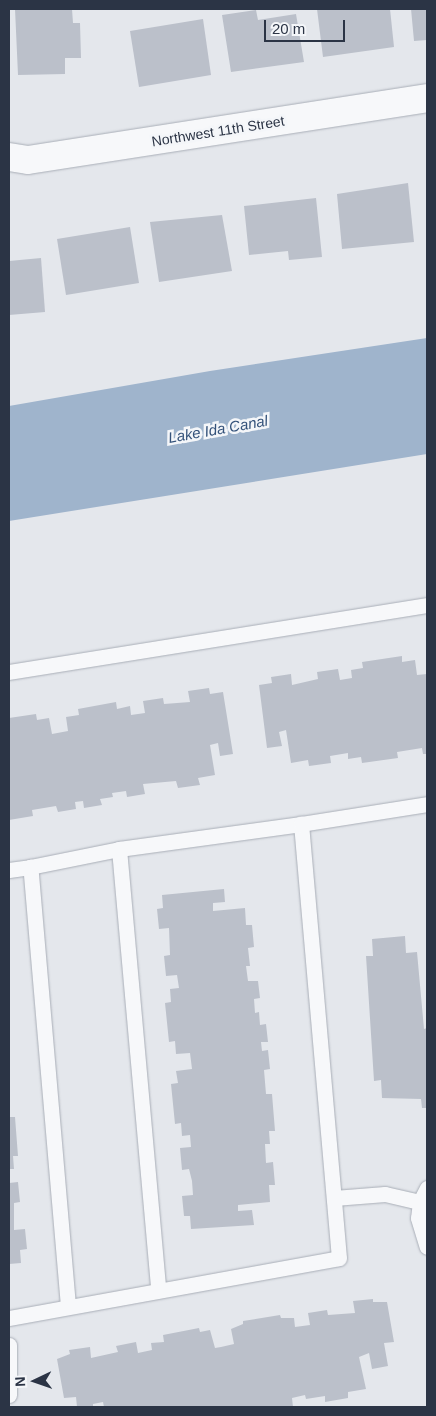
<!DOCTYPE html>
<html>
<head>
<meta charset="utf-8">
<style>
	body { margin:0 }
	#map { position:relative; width:436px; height:1416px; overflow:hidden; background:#e4e7ec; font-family:Arial,sans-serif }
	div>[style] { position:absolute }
	.water>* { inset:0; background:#9fb4cc }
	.building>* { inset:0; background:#bbc0ca }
	.roads { filter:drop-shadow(0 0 1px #a9aeb7) drop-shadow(0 0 1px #a9aeb7) }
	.lane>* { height:15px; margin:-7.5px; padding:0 7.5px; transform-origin:7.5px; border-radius:7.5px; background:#f7f8fa }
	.street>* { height:28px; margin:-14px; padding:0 14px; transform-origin:14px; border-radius:14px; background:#f7f8fa }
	span { translate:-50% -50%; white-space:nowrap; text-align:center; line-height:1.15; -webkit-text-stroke:5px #f4f6f9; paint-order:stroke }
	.street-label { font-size:14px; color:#2b3445 }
	.water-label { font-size:15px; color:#34527a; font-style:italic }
	.frame { position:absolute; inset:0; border:10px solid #2b3445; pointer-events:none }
	.north { position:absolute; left:10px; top:1356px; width:50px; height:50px; -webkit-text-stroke:4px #f4f6f9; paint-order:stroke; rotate:267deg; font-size:14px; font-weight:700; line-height:20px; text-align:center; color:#2b3445 }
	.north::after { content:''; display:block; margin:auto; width:18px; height:22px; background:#2b3445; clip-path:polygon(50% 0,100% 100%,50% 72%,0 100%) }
	.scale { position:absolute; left:264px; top:20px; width:81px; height:22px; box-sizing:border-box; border:2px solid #2b3445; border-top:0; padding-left:6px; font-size:15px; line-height:18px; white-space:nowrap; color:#2b3445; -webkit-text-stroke:4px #f4f6f9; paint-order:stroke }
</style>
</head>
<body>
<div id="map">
	<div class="water">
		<div style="clip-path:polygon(427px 338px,427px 454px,9px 521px,9px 406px,210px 371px)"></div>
	</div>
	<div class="building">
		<div style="clip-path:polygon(15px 9px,72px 9px,73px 23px,80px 23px,81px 58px,65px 58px,65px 74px,18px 75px)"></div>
		<div style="clip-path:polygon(317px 9px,390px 9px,394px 47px,323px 57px)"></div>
		<div style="clip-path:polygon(411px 9px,427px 9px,427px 40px,414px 41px)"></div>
		<div style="clip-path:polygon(256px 10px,258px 20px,296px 14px,304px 62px,231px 72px,222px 15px)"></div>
		<div style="clip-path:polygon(203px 19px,211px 75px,139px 87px,130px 31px)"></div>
		<div style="clip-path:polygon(408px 183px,414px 242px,342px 249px,337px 194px)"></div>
		<div style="clip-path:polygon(316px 198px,322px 257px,289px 260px,288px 251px,249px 255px,244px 206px)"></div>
		<div style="clip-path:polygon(222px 215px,232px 271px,159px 282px,150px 222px)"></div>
		<div style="clip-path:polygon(130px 227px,139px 283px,66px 295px,57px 239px)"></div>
		<div style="clip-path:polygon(41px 258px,45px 312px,9px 315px,9px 261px)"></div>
		<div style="clip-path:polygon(402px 656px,402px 662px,415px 660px,417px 675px,427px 674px,427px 754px,423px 754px,422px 748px,397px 752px,398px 758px,362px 763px,361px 757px,348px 759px,348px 753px,330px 756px,331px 763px,309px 766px,308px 760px,291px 763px,286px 730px,279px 732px,282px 746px,267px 748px,259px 685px,272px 683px,271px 677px,291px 674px,292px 685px,318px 679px,317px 672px,338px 669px,340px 680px,352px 678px,351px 670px,363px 668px,362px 662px)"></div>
		<div style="clip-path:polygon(209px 688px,210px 694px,223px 692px,233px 754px,220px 756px,218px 743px,210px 745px,215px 775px,198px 778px,200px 785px,178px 788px,176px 781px,143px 784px,145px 794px,127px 797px,126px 791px,112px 793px,113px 797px,100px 799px,102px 805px,84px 808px,83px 801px,75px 802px,76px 809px,58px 812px,56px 806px,32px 810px,33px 816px,9px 820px,9px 718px,36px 714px,37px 720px,49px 718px,52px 734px,68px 731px,66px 717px,79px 715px,78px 709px,116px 702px,117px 709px,130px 706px,131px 715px,145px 713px,143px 701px,163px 698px,164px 704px,190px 702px,188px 691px)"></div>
		<div style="clip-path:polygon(224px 889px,225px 902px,213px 903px,213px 911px,245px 908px,246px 925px,252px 925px,254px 947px,248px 948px,250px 966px,246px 966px,248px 981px,258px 981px,260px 998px,254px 999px,255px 1013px,259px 1012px,260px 1025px,266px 1024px,268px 1042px,261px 1042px,262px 1051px,268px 1050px,270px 1069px,264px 1070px,266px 1094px,272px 1094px,275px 1131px,269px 1131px,270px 1144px,265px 1144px,266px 1163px,273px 1162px,275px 1185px,269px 1185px,270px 1202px,238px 1205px,238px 1211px,252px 1210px,254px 1225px,191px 1229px,190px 1216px,184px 1216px,182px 1196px,193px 1195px,192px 1181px,189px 1169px,182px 1170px,180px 1148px,191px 1147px,190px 1135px,182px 1136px,181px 1123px,175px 1124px,171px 1084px,178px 1083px,176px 1071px,192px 1069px,190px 1053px,176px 1054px,175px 1041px,169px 1042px,165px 1003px,171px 1002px,170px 989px,179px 988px,177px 975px,166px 976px,164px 956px,170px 955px,169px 928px,159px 929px,157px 909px,163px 908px,162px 895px)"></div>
		<div style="clip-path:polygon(405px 936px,406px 953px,417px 952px,424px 1029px,427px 1028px,427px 1108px,422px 1108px,421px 1099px,382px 1098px,381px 1080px,374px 1081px,366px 956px,373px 956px,372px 939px)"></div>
		<div style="clip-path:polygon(9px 1117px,15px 1117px,18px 1156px,13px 1156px,14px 1169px,9px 1169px)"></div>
		<div style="clip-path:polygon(18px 1182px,20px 1202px,14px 1203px,14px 1230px,25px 1229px,27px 1249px,20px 1250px,21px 1263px,9px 1264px,9px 1183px)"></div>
		<div style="clip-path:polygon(373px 1299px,373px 1302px,387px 1302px,394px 1342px,384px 1343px,388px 1366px,372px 1369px,369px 1353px,359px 1357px,366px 1389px,348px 1392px,348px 1398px,325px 1402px,325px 1396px,306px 1399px,305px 1395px,292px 1398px,293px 1407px,104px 1407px,103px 1402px,93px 1404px,93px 1407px,77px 1407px,76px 1397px,64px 1398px,57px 1359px,70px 1354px,69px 1350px,90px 1347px,91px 1358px,118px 1352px,116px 1346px,136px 1342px,138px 1353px,152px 1350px,151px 1343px,164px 1342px,163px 1335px,199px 1328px,200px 1332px,210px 1330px,215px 1348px,221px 1347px,234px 1344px,231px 1329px,243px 1324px,243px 1321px,280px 1315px,281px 1318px,294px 1318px,295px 1327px,310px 1325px,308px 1313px,327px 1310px,328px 1315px,355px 1313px,353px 1301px)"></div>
	</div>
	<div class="roads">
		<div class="lane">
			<div style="left:9px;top:672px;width:423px;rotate:-9.1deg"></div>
			<div style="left:119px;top:849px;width:443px;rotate:84.9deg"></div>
			<div style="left:9px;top:870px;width:21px;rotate:-8deg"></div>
			<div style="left:427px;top:1188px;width:16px;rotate:117deg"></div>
			<div style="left:420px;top:1202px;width:16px;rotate:97deg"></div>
			<div style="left:418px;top:1218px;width:30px;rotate:73deg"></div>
			<div style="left:334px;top:1198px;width:51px;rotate:-4.5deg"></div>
			<div style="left:385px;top:1194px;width:36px;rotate:13deg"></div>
			<div style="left:68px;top:1306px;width:441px;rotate:-94.9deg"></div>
			<div style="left:30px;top:867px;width:91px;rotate:-11.4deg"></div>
			<div style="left:119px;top:849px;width:184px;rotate:-7.8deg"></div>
			<div style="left:9px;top:1318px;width:335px;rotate:-10.3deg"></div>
			<div style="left:339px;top:1258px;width:436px;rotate:-95deg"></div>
			<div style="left:301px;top:824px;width:128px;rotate:-9deg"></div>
			<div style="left:9px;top:1345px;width:50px;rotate:90deg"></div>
		</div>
		<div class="street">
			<div style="left:9px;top:157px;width:19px;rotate:9deg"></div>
			<div style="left:28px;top:160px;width:404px;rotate:-8.8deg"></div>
		</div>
	</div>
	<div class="street-label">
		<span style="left:218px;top:131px;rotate:-9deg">Northwest 11th Street</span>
	</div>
	<div class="water-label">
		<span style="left:218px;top:429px;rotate:-10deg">Lake Ida Canal</span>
	</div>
	<div class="frame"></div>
	<div class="north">N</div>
	<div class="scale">20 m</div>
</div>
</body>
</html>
